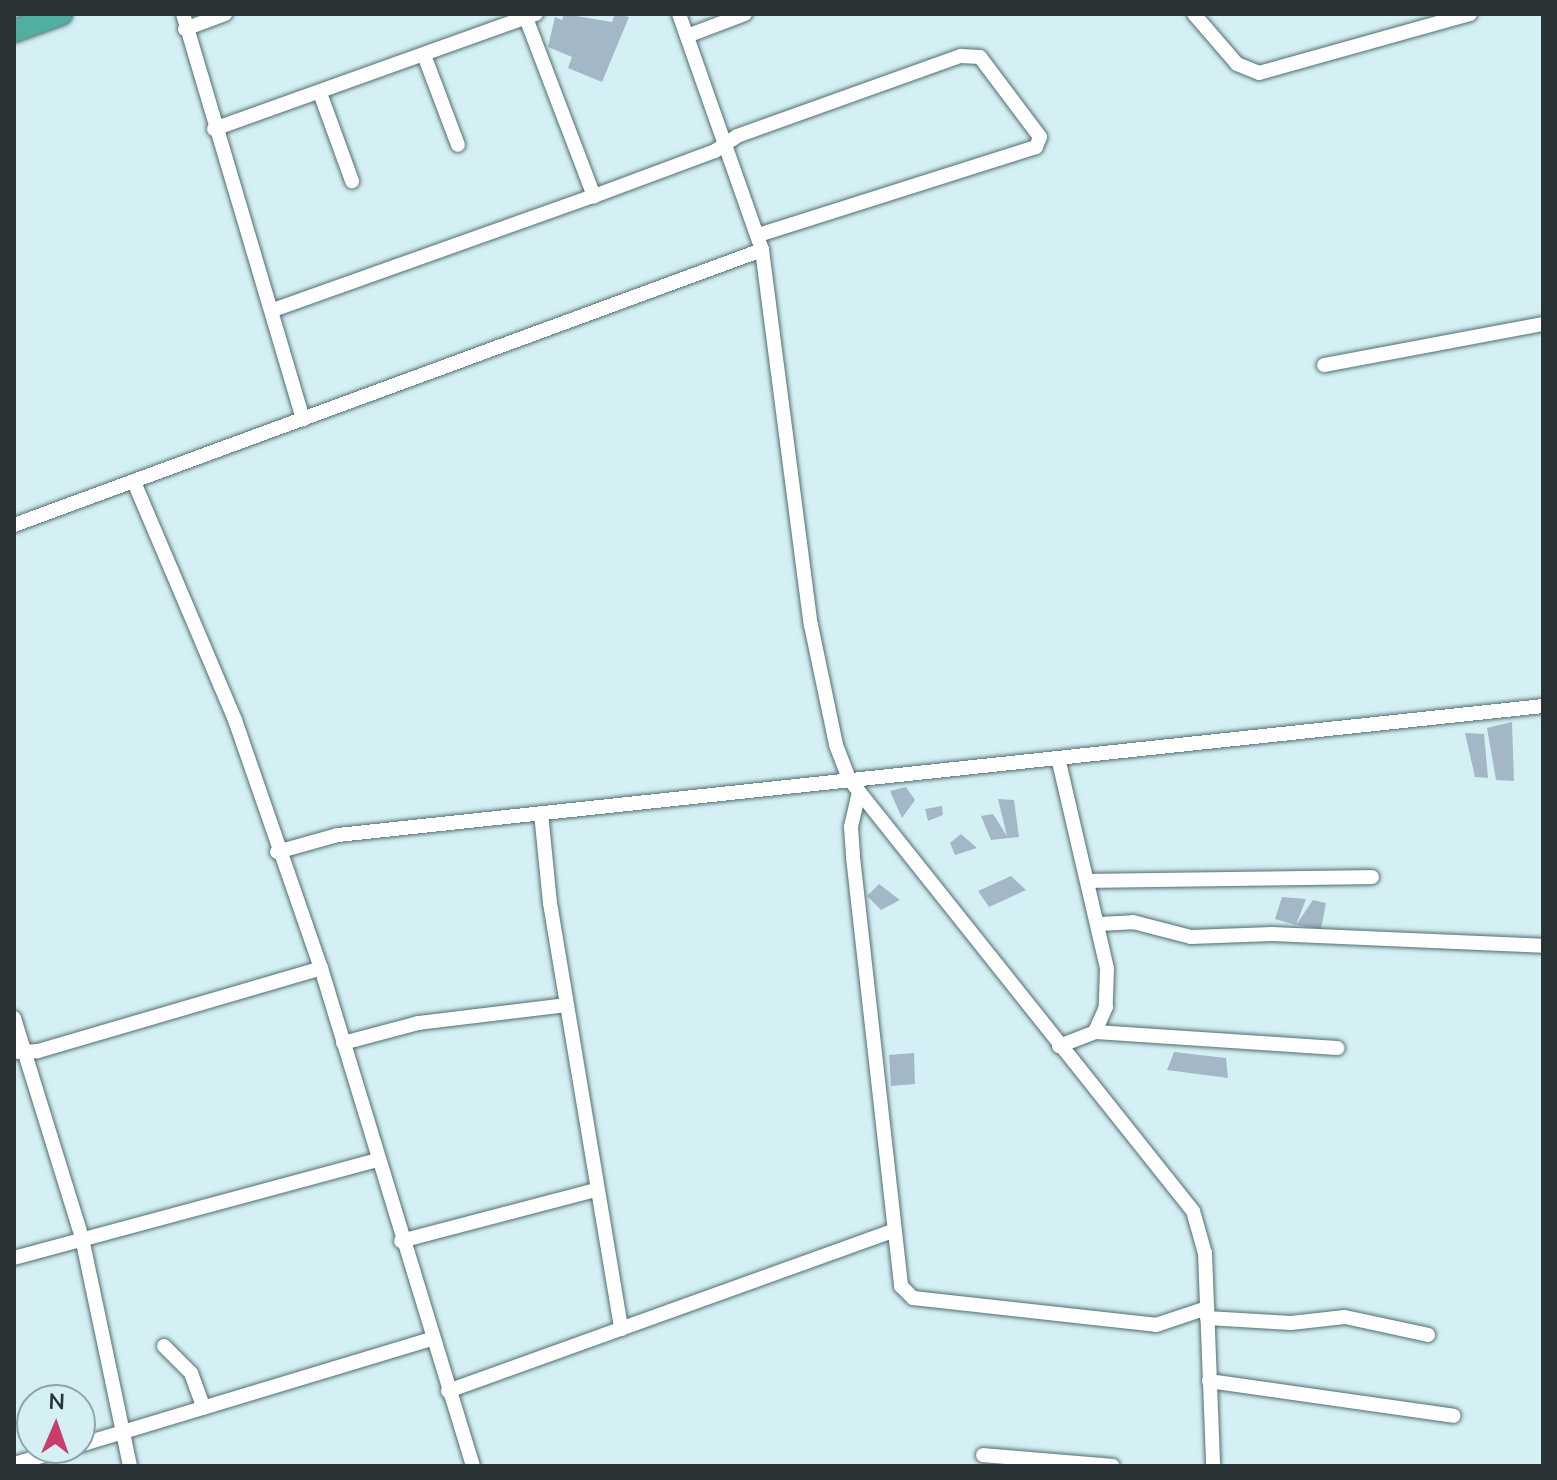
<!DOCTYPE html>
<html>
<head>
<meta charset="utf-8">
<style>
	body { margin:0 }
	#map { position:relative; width:1557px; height:1480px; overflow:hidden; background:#d4f0f5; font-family:"Nunito Sans",sans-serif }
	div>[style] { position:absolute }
	.building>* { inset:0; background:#a4b7c6 }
	.roads { filter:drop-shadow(0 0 2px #536c70) drop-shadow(0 0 2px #536c70) }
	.minor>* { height:14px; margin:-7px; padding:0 7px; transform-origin:7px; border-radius:7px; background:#fff }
	.trunk>* { height:22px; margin:-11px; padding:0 11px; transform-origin:11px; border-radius:11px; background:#50af9e }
	span { translate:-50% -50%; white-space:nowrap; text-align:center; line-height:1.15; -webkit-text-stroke:7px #d4f0f5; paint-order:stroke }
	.frame { position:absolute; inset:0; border:16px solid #293335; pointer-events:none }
	.north { position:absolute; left:16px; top:1384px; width:80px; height:80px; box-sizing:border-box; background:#d4f0f5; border:2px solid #90a4a8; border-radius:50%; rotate:2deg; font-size:22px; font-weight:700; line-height:32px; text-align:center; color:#293335 }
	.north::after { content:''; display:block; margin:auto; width:28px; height:36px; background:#ca3c69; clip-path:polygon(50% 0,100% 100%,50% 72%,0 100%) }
</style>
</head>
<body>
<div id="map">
	<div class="building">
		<div style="clip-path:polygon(564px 14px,612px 22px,615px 14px,629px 17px,602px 82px,568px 68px,572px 57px,548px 47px,555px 17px,562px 20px)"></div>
		<div style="clip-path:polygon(1512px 722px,1514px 781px,1496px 780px,1487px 728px)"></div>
		<div style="clip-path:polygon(1465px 733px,1484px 734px,1488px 778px,1475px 777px)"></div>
		<div style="clip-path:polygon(906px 787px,915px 800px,902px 818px,890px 791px)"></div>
		<div style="clip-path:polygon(998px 799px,1014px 800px,1019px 837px,991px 840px,981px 816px,993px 814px,1007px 836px)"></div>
		<div style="clip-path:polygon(942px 806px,943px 815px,928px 821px,925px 809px)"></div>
		<div style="clip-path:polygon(961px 834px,977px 848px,955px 855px,950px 843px)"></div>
		<div style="clip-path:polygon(1011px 876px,1026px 890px,989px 907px,978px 891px)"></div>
		<div style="clip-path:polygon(879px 884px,900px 900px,881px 910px,867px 896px)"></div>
		<div style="clip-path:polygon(1282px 897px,1306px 899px,1296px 925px,1275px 919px)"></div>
		<div style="clip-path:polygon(1313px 900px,1326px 903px,1321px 929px,1296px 925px)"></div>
		<div style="clip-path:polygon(1174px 1052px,1226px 1058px,1228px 1078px,1167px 1070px)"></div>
		<div style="clip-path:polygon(914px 1053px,915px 1084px,891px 1086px,889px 1055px)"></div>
	</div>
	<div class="roads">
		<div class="minor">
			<div style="left:183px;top:14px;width:423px;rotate:73.5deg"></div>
			<div style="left:679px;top:14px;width:250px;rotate:70.6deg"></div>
			<div style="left:762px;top:250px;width:378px;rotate:82.6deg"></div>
			<div style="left:811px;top:625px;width:123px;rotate:78.2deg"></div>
			<div style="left:836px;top:745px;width:36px;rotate:69deg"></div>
			<div style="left:849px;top:779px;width:552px;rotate:51.47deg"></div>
			<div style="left:1193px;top:1211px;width:44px;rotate:74.1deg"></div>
			<div style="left:1205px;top:1253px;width:213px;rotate:87.8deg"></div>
			<div style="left:1194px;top:14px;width:66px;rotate:49.3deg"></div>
			<div style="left:1237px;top:64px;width:24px;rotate:22deg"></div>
			<div style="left:1259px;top:73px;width:219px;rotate:-15.6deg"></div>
			<div style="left:526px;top:18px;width:191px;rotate:69.1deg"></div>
			<div style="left:185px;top:29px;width:43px;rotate:-20.6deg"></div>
			<div style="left:687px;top:36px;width:62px;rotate:-20.8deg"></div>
			<div style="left:424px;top:55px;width:96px;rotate:69.3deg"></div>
			<div style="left:320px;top:93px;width:94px;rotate:70deg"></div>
			<div style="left:214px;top:129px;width:342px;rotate:-19.7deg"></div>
			<div style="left:273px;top:310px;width:341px;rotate:-19.6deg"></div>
			<div style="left:594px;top:196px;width:129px;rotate:-20.4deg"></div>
			<div style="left:715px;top:151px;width:27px;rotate:-34deg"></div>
			<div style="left:737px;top:136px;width:238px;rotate:-19.7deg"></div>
			<div style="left:961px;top:56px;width:19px;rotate:3deg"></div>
			<div style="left:980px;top:57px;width:100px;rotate:53.1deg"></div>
			<div style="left:1040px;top:137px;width:11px;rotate:112deg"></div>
			<div style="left:1036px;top:147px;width:292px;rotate:162.4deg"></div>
			<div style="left:1324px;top:365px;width:223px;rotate:-10.6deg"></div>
			<div style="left:134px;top:482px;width:259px;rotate:67deg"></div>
			<div style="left:235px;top:720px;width:262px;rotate:70.9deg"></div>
			<div style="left:321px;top:968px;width:521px;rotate:73.03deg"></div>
			<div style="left:14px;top:525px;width:797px;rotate:-20.19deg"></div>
			<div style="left:1059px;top:762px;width:212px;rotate:76.9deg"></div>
			<div style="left:1107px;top:969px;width:38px;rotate:92deg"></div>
			<div style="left:1106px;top:1007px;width:27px;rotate:114deg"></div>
			<div style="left:859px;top:792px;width:36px;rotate:103deg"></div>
			<div style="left:851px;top:827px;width:30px;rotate:86deg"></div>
			<div style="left:853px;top:857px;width:432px;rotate:83.6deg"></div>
			<div style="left:901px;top:1286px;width:17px;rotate:45deg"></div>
			<div style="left:913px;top:1298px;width:244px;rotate:6.3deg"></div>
			<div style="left:1156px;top:1325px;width:54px;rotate:-18.4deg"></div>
			<div style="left:541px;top:813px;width:90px;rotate:84.3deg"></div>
			<div style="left:550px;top:903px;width:432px;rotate:80.5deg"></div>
			<div style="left:277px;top:852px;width:63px;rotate:-15.6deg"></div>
			<div style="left:338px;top:835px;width:1212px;rotate:-6.11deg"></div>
			<div style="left:1089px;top:881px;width:283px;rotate:-0.8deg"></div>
			<div style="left:1099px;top:924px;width:34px;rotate:-3deg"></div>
			<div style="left:1133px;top:922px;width:60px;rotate:14.5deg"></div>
			<div style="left:1191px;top:937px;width:81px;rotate:-2.1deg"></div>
			<div style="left:1272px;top:934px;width:271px;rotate:2.5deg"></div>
			<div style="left:14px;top:1018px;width:230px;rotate:72.8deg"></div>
			<div style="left:82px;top:1238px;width:233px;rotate:78.1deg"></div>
			<div style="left:343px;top:1043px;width:78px;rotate:-14.9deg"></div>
			<div style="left:418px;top:1023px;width:149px;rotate:-6.9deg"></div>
			<div style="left:1059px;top:1046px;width:39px;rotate:-21deg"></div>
			<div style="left:1095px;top:1032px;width:243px;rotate:3.8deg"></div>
			<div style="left:14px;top:1052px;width:24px;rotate:-2deg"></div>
			<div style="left:38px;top:1051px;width:295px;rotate:-16.3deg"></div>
			<div style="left:401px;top:1241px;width:201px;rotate:-14.7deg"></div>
			<div style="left:14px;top:1258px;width:377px;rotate:-15.1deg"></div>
			<div style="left:1207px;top:1318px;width:84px;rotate:3.4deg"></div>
			<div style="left:1291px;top:1323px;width:54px;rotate:-6.3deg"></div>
			<div style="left:1345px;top:1317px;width:85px;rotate:12.2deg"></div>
			<div style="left:164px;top:1346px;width:38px;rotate:45deg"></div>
			<div style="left:191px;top:1373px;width:37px;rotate:70deg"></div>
			<div style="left:1209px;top:1381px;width:247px;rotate:8.1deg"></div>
			<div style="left:448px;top:1391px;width:474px;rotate:-19.8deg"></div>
			<div style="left:80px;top:1445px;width:366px;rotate:-16.8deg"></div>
			<div style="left:983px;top:1455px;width:130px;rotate:4.8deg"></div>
			<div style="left:14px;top:1464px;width:57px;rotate:-16.2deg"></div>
		</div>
		<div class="trunk">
			<div style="left:14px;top:31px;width:50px;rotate:-19.9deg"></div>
		</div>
	</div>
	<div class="frame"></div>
	<div class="north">N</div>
</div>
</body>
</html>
